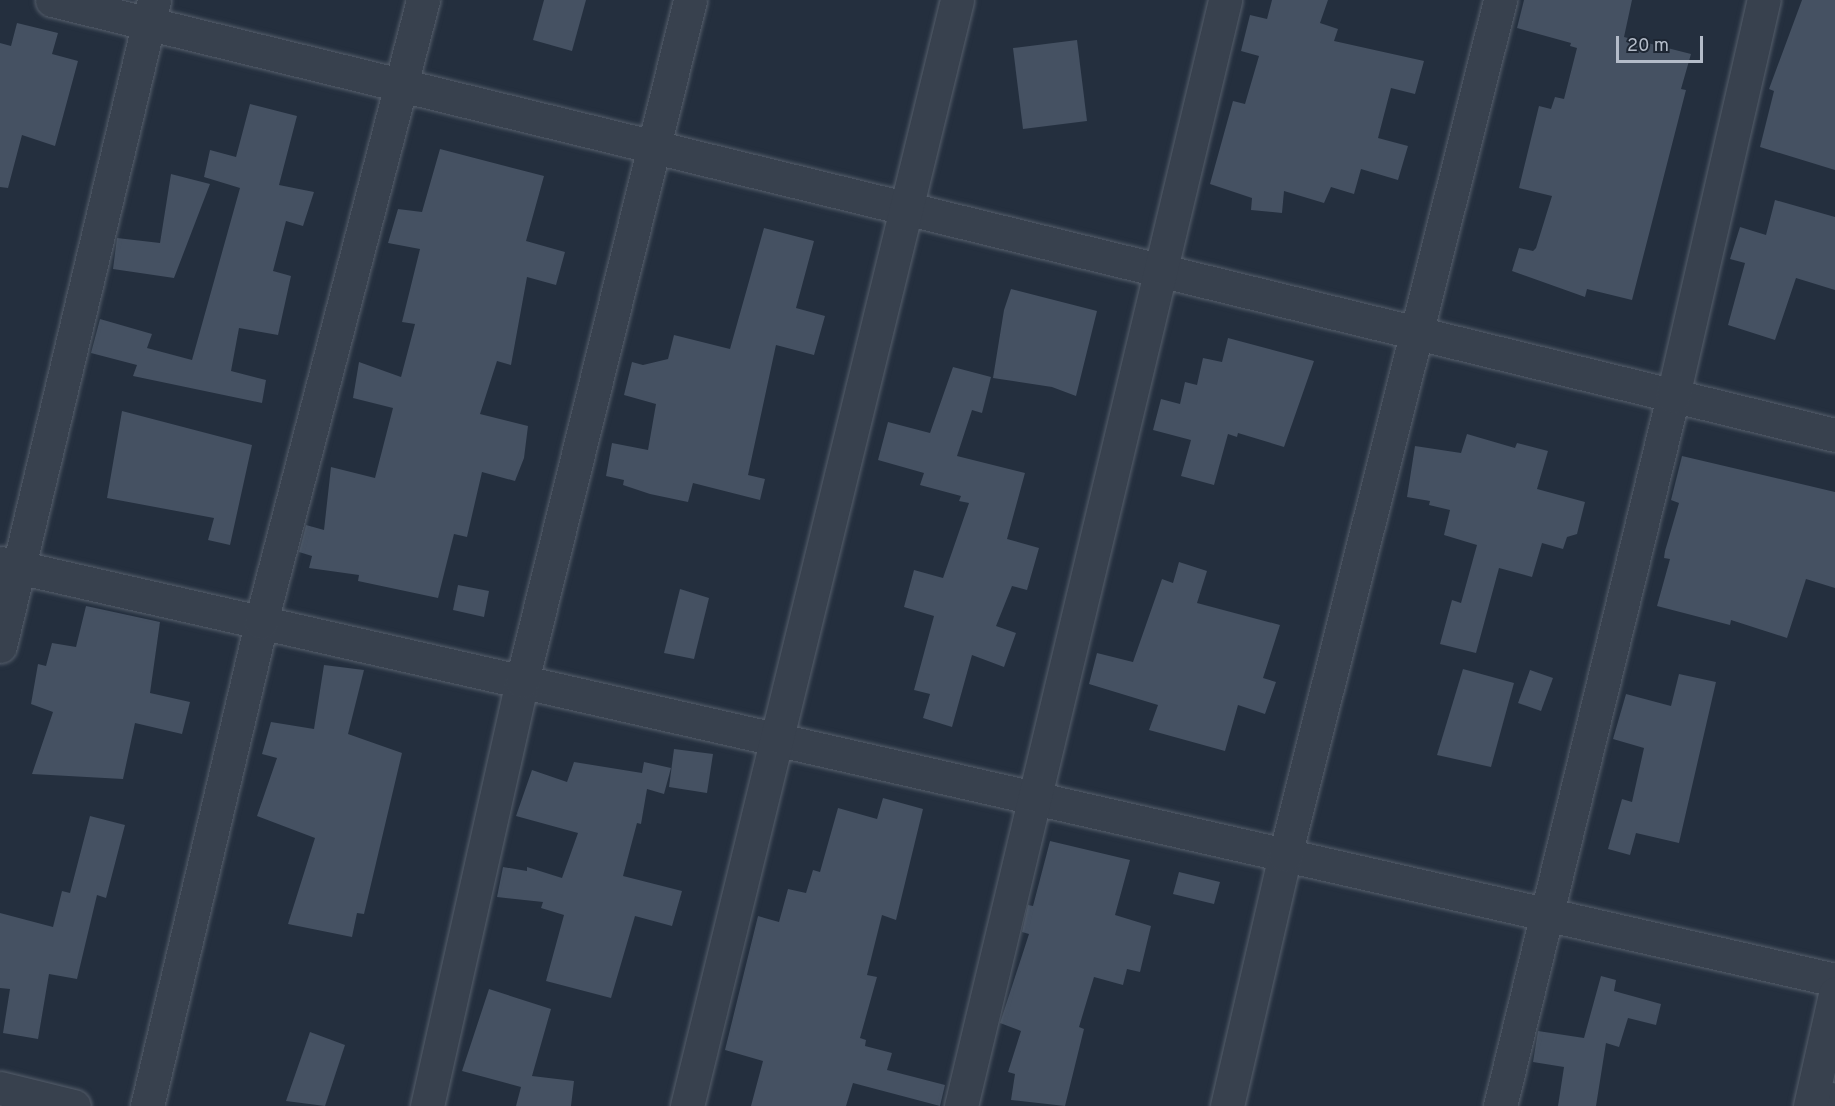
<!DOCTYPE html>
<html>
<head>
<meta charset="utf-8">
<style>
	body { margin:0 }
	#map { position:relative; width:1835px; height:1106px; overflow:hidden; background:#242f3e; font-family:Overpass,sans-serif }
	div>[style] { position:absolute }
	.building>* { inset:0; background:#455162 }
	.roads { filter:drop-shadow(0 0 2px #565f6c) drop-shadow(0 0 2px #565f6c) }
	.minor>* { height:33px; margin:-16.5px; padding:0 16.5px; transform-origin:16.5px; border-radius:16.5px; background:#38414e }
	.tertiary>* { height:33px; margin:-16.5px; padding:0 16.5px; transform-origin:16.5px; border-radius:16.5px; background:#38414e }
	span { translate:-50% -50%; white-space:nowrap; text-align:center; line-height:1.15; -webkit-text-stroke:4.5px #1d2633; paint-order:stroke }
	.scale { position:absolute; left:1616px; top:36px; width:87px; height:27px; box-sizing:border-box; border:3px solid #b4bcc9; border-top:0; padding-left:8px; font-size:18px; line-height:21px; white-space:nowrap; color:#b4bcc9; -webkit-text-stroke:4px #1d2633; paint-order:stroke }
</style>
</head>
<body>
<div id="map">
	<div class="building">
		<div style="clip-path:polygon(544px 0,586px 0,572px 51px,533px 40px)"></div>
		<div style="clip-path:polygon(1272px 0,1328px 0,1320px 23px,1338px 29px,1334px 41px,1424px 61px,1415px 94px,1391px 88px,1378px 138px,1408px 146px,1398px 180px,1361px 169px,1354px 194px,1331px 187px,1324px 203px,1284px 191px,1282px 213px,1251px 210px,1252px 198px,1210px 184px,1233px 101px,1245px 104px,1259px 56px,1241px 51px,1250px 15px,1267px 19px)"></div>
		<div style="clip-path:polygon(1524px 0,1632px 0,1624px 37px,1691px 54px,1681px 89px,1686px 90px,1632px 300px,1587px 289px,1585px 297px,1512px 271px,1519px 248px,1533px 251px,1536px 248px,1552px 196px,1519px 188px,1539px 106px,1551px 109px,1555px 97px,1564px 99px,1577px 48px,1570px 46px,1571px 43px,1517px 28px)"></div>
		<div style="clip-path:polygon(1802px 0,1835px 0,1835px 170px,1760px 147px,1774px 91px,1769px 89px)"></div>
		<div style="clip-path:polygon(17px 23px,58px 33px,52px 54px,78px 61px,55px 146px,22px 135px,8px 188px,0 187px,0 43px,11px 46px)"></div>
		<div style="clip-path:polygon(1077px 40px,1087px 121px,1023px 129px,1013px 48px)"></div>
		<div style="clip-path:polygon(250px 104px,297px 116px,279px 185px,314px 192px,303px 226px,286px 221px,273px 271px,291px 276px,278px 335px,239px 328px,231px 371px,266px 380px,262px 403px,133px 376px,137px 365px,91px 353px,100px 319px,152px 334px,147px 348px,192px 360px,240px 188px,204px 177px,210px 150px,236px 157px)"></div>
		<div style="clip-path:polygon(440px 149px,544px 176px,526px 241px,565px 252px,556px 285px,527px 277px,511px 365px,497px 361px,480px 414px,528px 426px,524px 458px,515px 481px,482px 472px,467px 537px,454px 534px,438px 598px,358px 581px,359px 575px,309px 568px,312px 556px,299px 552px,306px 525px,324px 530px,331px 467px,375px 478px,393px 408px,353px 398px,359px 362px,401px 377px,415px 324px,402px 322px,420px 249px,388px 243px,398px 209px,422px 212px)"></div>
		<div style="clip-path:polygon(171px 174px,210px 184px,174px 278px,113px 269px,117px 238px,160px 243px)"></div>
		<div style="clip-path:polygon(1775px 200px,1835px 217px,1835px 290px,1796px 278px,1775px 340px,1728px 325px,1745px 263px,1730px 259px,1740px 227px,1766px 235px)"></div>
		<div style="clip-path:polygon(764px 228px,814px 241px,796px 308px,825px 316px,814px 355px,776px 345px,748px 475px,765px 479px,760px 500px,693px 483px,688px 502px,650px 494px,623px 485px,624px 480px,606px 476px,612px 443px,648px 450px,656px 404px,624px 395px,632px 362px,643px 365px,668px 359px,674px 335px,730px 349px)"></div>
		<div style="clip-path:polygon(1011px 289px,1097px 311px,1076px 396px,1052px 387px,993px 378px,1004px 310px)"></div>
		<div style="clip-path:polygon(1228px 338px,1314px 361px,1284px 447px,1238px 433px,1237px 437px,1228px 434px,1214px 485px,1181px 476px,1191px 440px,1153px 430px,1161px 399px,1180px 404px,1185px 382px,1197px 385px,1203px 358px,1222px 362px)"></div>
		<div style="clip-path:polygon(953px 367px,991px 377px,982px 413px,972px 410px,957px 456px,1025px 473px,1007px 539px,1039px 548px,1027px 590px,1012px 586px,996px 626px,1016px 633px,1004px 667px,972px 655px,952px 727px,923px 718px,930px 694px,914px 690px,934px 616px,904px 607px,914px 570px,943px 578px,969px 503px,959px 501px,961px 496px,920px 485px,924px 473px,878px 460px,888px 422px,930px 433px)"></div>
		<div style="clip-path:polygon(122px 411px,252px 445px,230px 545px,208px 540px,214px 518px,107px 498px)"></div>
		<div style="clip-path:polygon(1467px 434px,1515px 448px,1517px 443px,1548px 451px,1537px 489px,1585px 502px,1577px 534px,1567px 537px,1563px 549px,1542px 543px,1532px 577px,1499px 568px,1476px 653px,1440px 644px,1452px 600px,1461px 603px,1477px 545px,1444px 535px,1450px 510px,1429px 505px,1430px 501px,1407px 497px,1415px 446px,1461px 453px)"></div>
		<div style="clip-path:polygon(1682px 456px,1835px 492px,1835px 588px,1806px 579px,1787px 638px,1731px 620px,1730px 625px,1657px 606px,1670px 559px,1664px 558px,1665px 551px,1679px 503px,1671px 500px)"></div>
		<div style="clip-path:polygon(1179px 562px,1207px 571px,1197px 603px,1280px 625px,1263px 678px,1276px 682px,1265px 714px,1238px 705px,1225px 751px,1149px 730px,1158px 705px,1089px 684px,1097px 653px,1133px 662px,1162px 579px,1173px 583px)"></div>
		<div style="clip-path:polygon(458px 585px,489px 591px,484px 617px,453px 610px)"></div>
		<div style="clip-path:polygon(680px 589px,709px 598px,694px 659px,664px 653px)"></div>
		<div style="clip-path:polygon(86px 606px,160px 622px,150px 693px,190px 702px,182px 734px,135px 723px,123px 779px,32px 774px,53px 712px,31px 704px,38px 664px,46px 666px,52px 643px,76px 647px)"></div>
		<div style="clip-path:polygon(324px 665px,364px 670px,348px 734px,402px 753px,364px 914px,357px 913px,352px 937px,288px 924px,315px 838px,257px 816px,277px 758px,262px 754px,271px 722px,314px 729px)"></div>
		<div style="clip-path:polygon(1463px 669px,1514px 683px,1491px 767px,1437px 755px)"></div>
		<div style="clip-path:polygon(1530px 670px,1553px 678px,1541px 711px,1518px 703px)"></div>
		<div style="clip-path:polygon(1679px 674px,1716px 682px,1679px 843px,1636px 833px,1630px 855px,1608px 849px,1622px 799px,1632px 802px,1644px 748px,1613px 739px,1626px 694px,1671px 706px)"></div>
		<div style="clip-path:polygon(674px 749px,713px 754px,707px 793px,669px 787px)"></div>
		<div style="clip-path:polygon(574px 762px,642px 773px,644px 762px,671px 768px,664px 794px,647px 789px,641px 824px,637px 823px,623px 876px,682px 891px,672px 926px,635px 916px,611px 998px,546px 981px,564px 915px,541px 908px,543px 902px,497px 897px,503px 867px,527px 871px,527px 867px,562px 878px,578px 833px,516px 816px,532px 770px,567px 782px)"></div>
		<div style="clip-path:polygon(883px 798px,923px 809px,896px 920px,882px 915px,867px 975px,877px 977px,860px 1038px,866px 1040px,865px 1046px,892px 1053px,887px 1070px,945px 1085px,940px 1106px,853px 1083px,846px 1106px,751px 1106px,763px 1061px,725px 1050px,758px 916px,779px 922px,788px 889px,806px 893px,813px 870px,820px 872px,838px 808px,877px 819px)"></div>
		<div style="clip-path:polygon(90px 816px,125px 825px,106px 898px,97px 895px,77px 979px,49px 974px,38px 1039px,3px 1033px,10px 989px,0 988px,0 913px,53px 927px,62px 891px,70px 893px)"></div>
		<div style="clip-path:polygon(1050px 841px,1130px 860px,1115px 915px,1151px 926px,1140px 972px,1127px 969px,1123px 985px,1094px 977px,1079px 1027px,1084px 1029px,1065px 1106px,1011px 1100px,1015px 1074px,1008px 1072px,1021px 1031px,1000px 1023px,1029px 934px,1022px 932px,1028px 905px,1033px 906px)"></div>
		<div style="clip-path:polygon(1179px 872px,1220px 882px,1214px 904px,1173px 894px)"></div>
		<div style="clip-path:polygon(1601px 976px,1616px 980px,1614px 991px,1661px 1004px,1656px 1025px,1628px 1018px,1619px 1047px,1606px 1043px,1596px 1106px,1558px 1106px,1564px 1067px,1533px 1062px,1538px 1031px,1584px 1038px)"></div>
		<div style="clip-path:polygon(489px 989px,551px 1009px,532px 1076px,574px 1081px,571px 1106px,516px 1106px,521px 1087px,462px 1071px)"></div>
		<div style="clip-path:polygon(310px 1032px,345px 1045px,325px 1106px,286px 1101px)"></div>
	</div>
	<div class="roads">
		<div class="minor">
			<div style="left:52px;top:0;width:1835px;rotate:13.71deg"></div>
			<div style="left:0;top:563px;width:1882px;rotate:12.8deg"></div>
			<div style="left:0;top:646px;width:664px;rotate:-76.59deg"></div>
			<div style="left:0;top:1088px;width:76px;rotate:13.7deg"></div>
			<div style="left:1813px;top:1095px;width:23px;rotate:13deg"></div>
			<div style="left:147px;top:1106px;width:497px;rotate:-76.7deg"></div>
			<div style="left:261px;top:622px;width:643px;rotate:-75.4deg"></div>
			<div style="left:427px;top:1106px;width:435px;rotate:-77.4deg"></div>
			<div style="left:522px;top:681px;width:701px;rotate:-76.14deg"></div>
			<div style="left:687px;top:1106px;width:1138px;rotate:-76.28deg"></div>
			<div style="left:961px;top:1106px;width:1137px;rotate:-76.57deg"></div>
			<div style="left:1227px;top:1106px;width:258px;rotate:-77deg"></div>
			<div style="left:1285px;top:855px;width:882px;rotate:-75.88deg"></div>
			<div style="left:1500px;top:1106px;width:731px;rotate:-76.31deg"></div>
			<div style="left:1673px;top:396px;width:406px;rotate:-77.1deg"></div>
		</div>
		<div class="tertiary">
			<div style="left:1810px;top:1106px;width:115px;rotate:-77.4deg"></div>
		</div>
	</div>
	<div class="scale">20 m</div>
</div>
</body>
</html>
